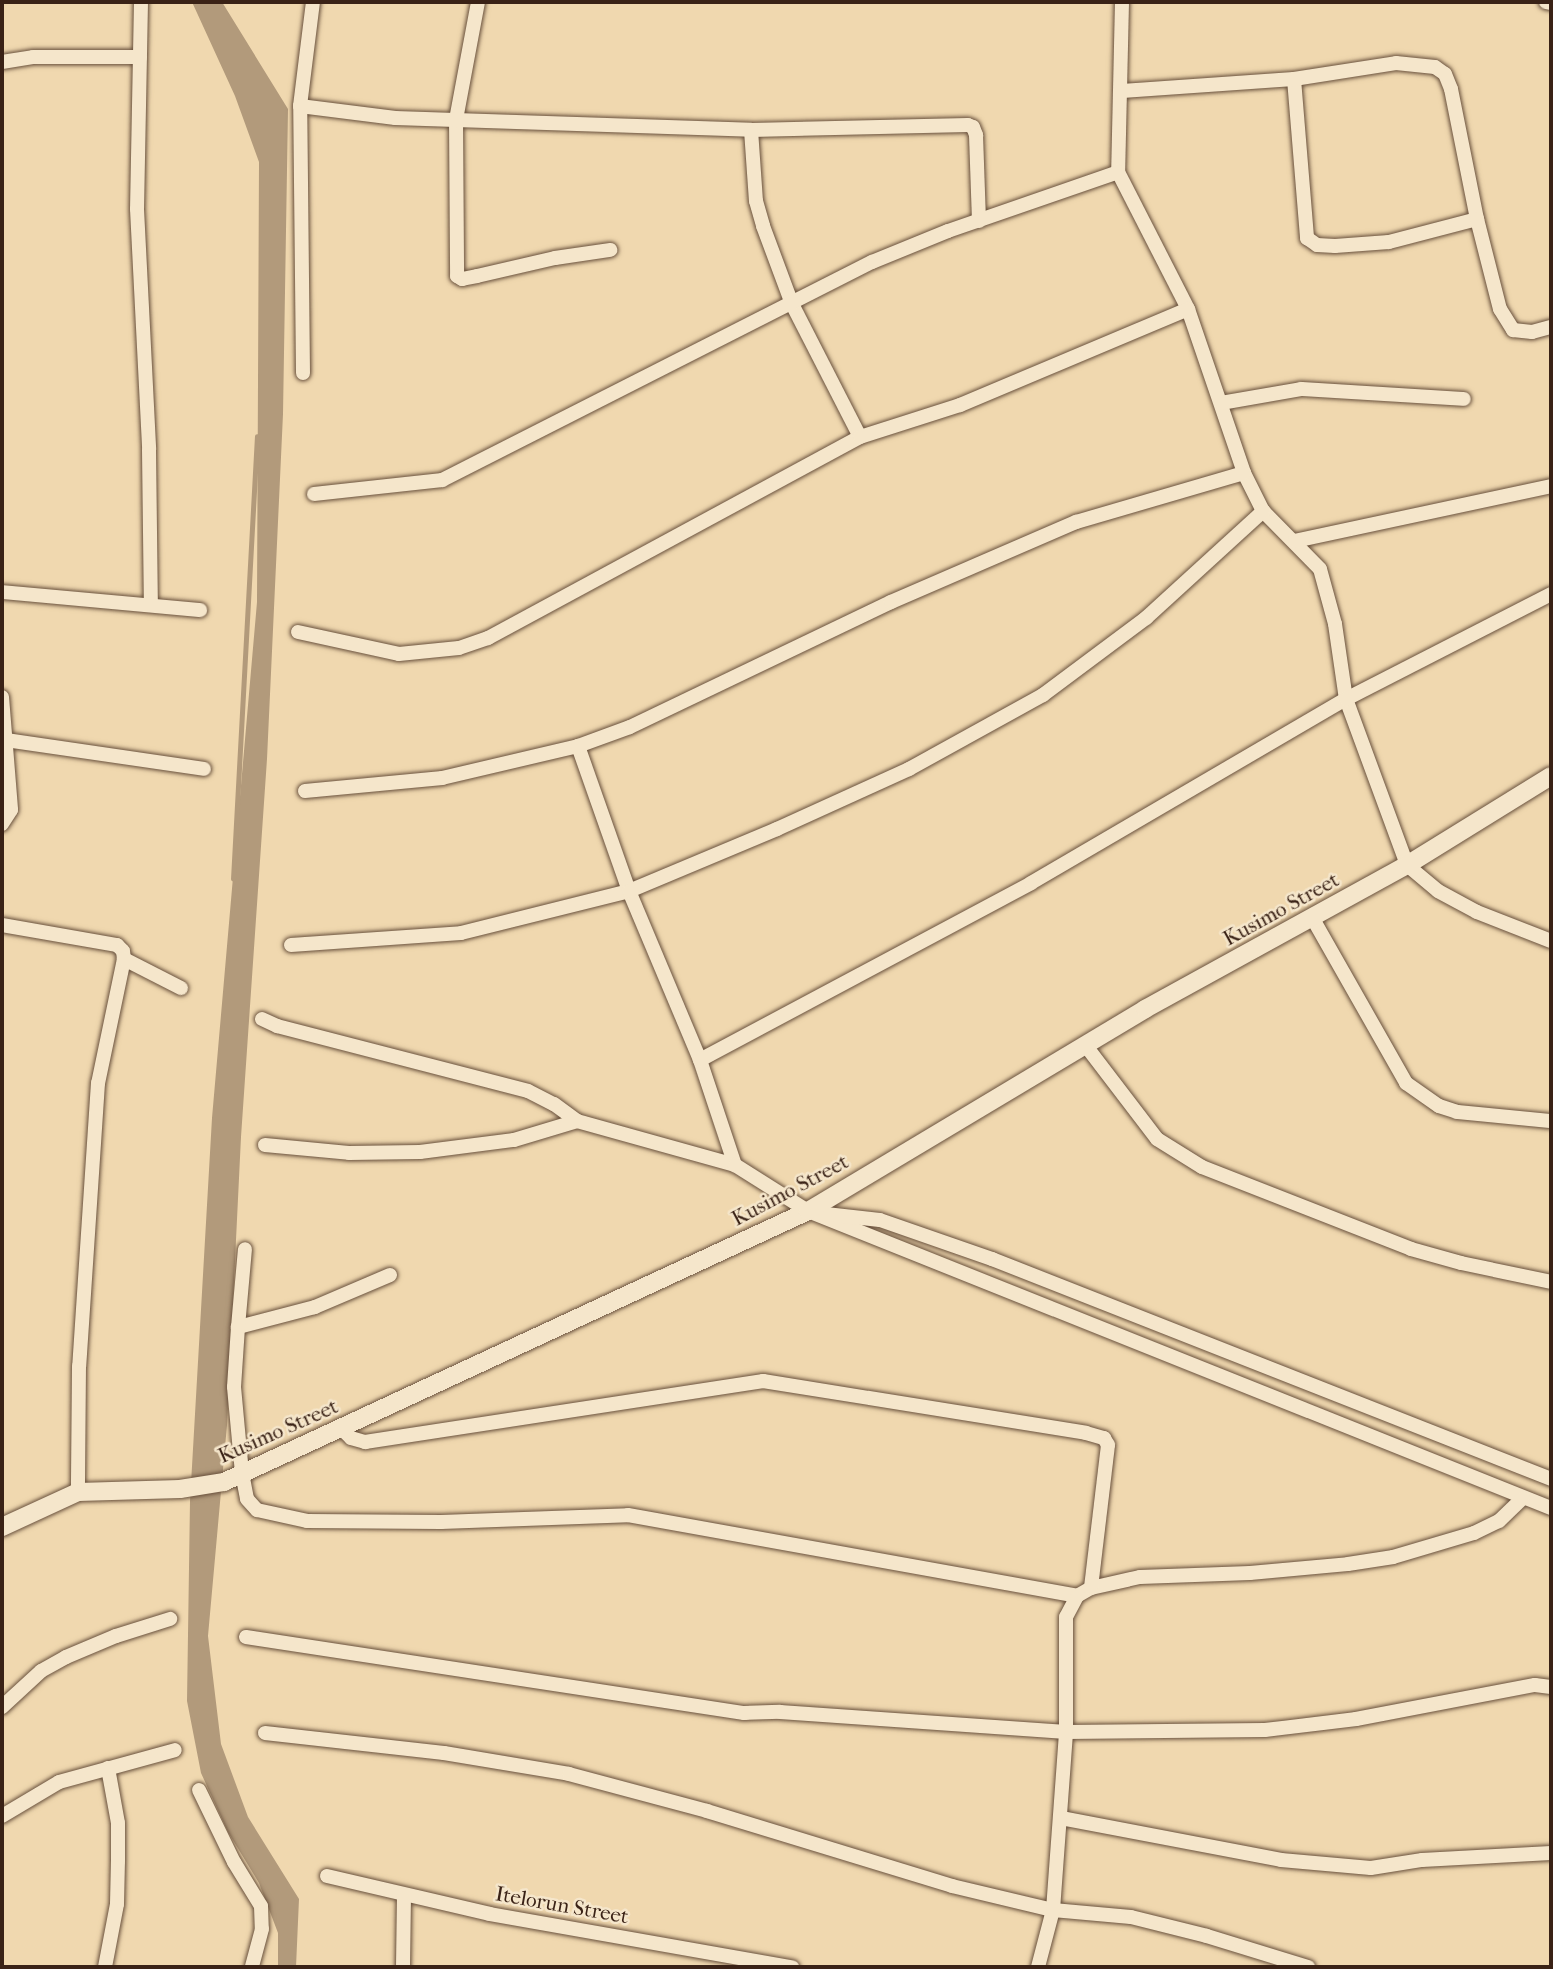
<!DOCTYPE html>
<html>
<head>
<meta charset="utf-8">
<style>
	body { margin:0 }
	#map { position:relative; width:1553px; height:1969px; overflow:hidden; background:#f0d8af; font-family:"IM FELL French Canon",serif }
	div>[style] { position:absolute }
	.water>* { inset:0; background:#b29a7b }
	.stream>* { height:4.5px; margin:-2.25px; padding:0 2.25px; transform-origin:2.25px; border-radius:2.25px; background:#b29a7b }
	.roads { filter:drop-shadow(0 0 2px #68503c) drop-shadow(0 0 2px #68503c) }
	.minor>* { height:14px; margin:-7px; padding:0 7px; transform-origin:7px; border-radius:7px; background:#f5e6cb }
	.tertiary>* { height:18px; margin:-9px; padding:0 9px; transform-origin:9px; border-radius:9px; background:#f5e6cb }
	span { translate:-50% -50%; white-space:nowrap; text-align:center; line-height:1.15; -webkit-text-stroke:5px #f5e6cb; paint-order:stroke }
	.street-label { font-size:21px; color:#3a2216 }
	.frame { position:absolute; inset:0; border:4px solid #3a2216; pointer-events:none }
</style>
</head>
<body>
<div id="map">
	<div class="water">
		<div style="clip-path:polygon(192px 2px,222px 2px,288px 109px,283px 414px,267px 759px,241px 1137px,227px 1425px,208px 1636px,221px 1744px,248px 1817px,299px 1899px,296px 1967px,278px 1967px,278px 1933px,259px 1883px,228px 1832px,201px 1773px,187px 1701px,190px 1501px,212px 1118px,257px 602px,259px 162px,235px 96px)"></div>
	</div>
	<div class="stream">
		<div style="left:233px;top:879px;width:443px;rotate:-86.9deg"></div>
	</div>
	<div class="roads">
		<div class="minor">
			<div style="left:141px;top:2px;width:207px;rotate:91.1deg"></div>
			<div style="left:137px;top:209px;width:241px;rotate:87.1deg"></div>
			<div style="left:149px;top:450px;width:154px;rotate:89.3deg"></div>
			<div style="left:478px;top:2px;width:119px;rotate:100.6deg"></div>
			<div style="left:456px;top:119px;width:157px;rotate:89.6deg"></div>
			<div style="left:457px;top:276px;width:6px;rotate:31deg"></div>
			<div style="left:462px;top:279px;width:15px;rotate:-11deg"></div>
			<div style="left:477px;top:276px;width:80px;rotate:-13deg"></div>
			<div style="left:555px;top:258px;width:56px;rotate:-8.3deg"></div>
			<div style="left:1122px;top:2px;width:170px;rotate:91.3deg"></div>
			<div style="left:1118px;top:172px;width:154px;rotate:62.9deg"></div>
			<div style="left:1188px;top:309px;width:173px;rotate:71.1deg"></div>
			<div style="left:1244px;top:473px;width:42px;rotate:63.4deg"></div>
			<div style="left:1263px;top:511px;width:81px;rotate:45.5deg"></div>
			<div style="left:1320px;top:569px;width:57px;rotate:74.7deg"></div>
			<div style="left:1335px;top:624px;width:76px;rotate:81.7deg"></div>
			<div style="left:1346px;top:699px;width:177px;rotate:69.8deg"></div>
			<div style="left:1407px;top:865px;width:40px;rotate:40deg"></div>
			<div style="left:1438px;top:891px;width:44px;rotate:28.3deg"></div>
			<div style="left:1477px;top:912px;width:79px;rotate:21.4deg"></div>
			<div style="left:1546px;top:2px;width:5px;rotate:11deg"></div>
			<div style="left:2px;top:62px;width:31px;rotate:-9deg"></div>
			<div style="left:33px;top:57px;width:107px"></div>
			<div style="left:1294px;top:79px;width:160px;rotate:85.3deg"></div>
			<div style="left:1307px;top:238px;width:12px;rotate:35deg"></div>
			<div style="left:1317px;top:245px;width:18px;rotate:3deg"></div>
			<div style="left:1335px;top:246px;width:54px;rotate:-4.2deg"></div>
			<div style="left:1389px;top:242px;width:91px;rotate:-14.6deg"></div>
			<div style="left:1122px;top:91px;width:172px;rotate:-4deg"></div>
			<div style="left:1294px;top:79px;width:103px;rotate:-8.9deg"></div>
			<div style="left:1396px;top:63px;width:39px;rotate:6deg"></div>
			<div style="left:1435px;top:67px;width:12px;rotate:35deg"></div>
			<div style="left:1445px;top:74px;width:16px;rotate:68deg"></div>
			<div style="left:1451px;top:89px;width:133px;rotate:78.7deg"></div>
			<div style="left:1477px;top:219px;width:93px;rotate:75.7deg"></div>
			<div style="left:1500px;top:309px;width:25px;rotate:58deg"></div>
			<div style="left:1513px;top:330px;width:19px;rotate:6deg"></div>
			<div style="left:1532px;top:332px;width:20px;rotate:-15deg"></div>
			<div style="left:300px;top:106px;width:96px;rotate:7.2deg"></div>
			<div style="left:395px;top:118px;width:356px;rotate:1.9deg"></div>
			<div style="left:751px;top:130px;width:217px;rotate:-1.3deg"></div>
			<div style="left:968px;top:125px;width:5px;rotate:22deg"></div>
			<div style="left:973px;top:127px;width:9px;rotate:69deg"></div>
			<div style="left:976px;top:135px;width:86px;rotate:88deg"></div>
			<div style="left:751px;top:130px;width:71px;rotate:86deg"></div>
			<div style="left:756px;top:201px;width:26px;rotate:74deg"></div>
			<div style="left:763px;top:226px;width:83px;rotate:69.6deg"></div>
			<div style="left:792px;top:304px;width:149px;rotate:62.9deg"></div>
			<div style="left:303px;top:373px;width:267px;rotate:-90.6deg"></div>
			<div style="left:300px;top:106px;width:105px;rotate:-82.9deg"></div>
			<div style="left:1221px;top:403px;width:81px;rotate:-9.9deg"></div>
			<div style="left:1301px;top:389px;width:163px;rotate:3.5deg"></div>
			<div style="left:314px;top:494px;width:129px;rotate:-6.2deg"></div>
			<div style="left:442px;top:480px;width:482px;rotate:-26.9deg"></div>
			<div style="left:872px;top:262px;width:82px;rotate:-22.2deg"></div>
			<div style="left:948px;top:231px;width:180px;rotate:-19.1deg"></div>
			<div style="left:1295px;top:541px;width:262px;rotate:-12.1deg"></div>
			<div style="left:2px;top:592px;width:199px;rotate:5.2deg"></div>
			<div style="left:298px;top:632px;width:103px;rotate:12.3deg"></div>
			<div style="left:399px;top:654px;width:60px;rotate:-5.7deg"></div>
			<div style="left:459px;top:648px;width:31px;rotate:-19deg"></div>
			<div style="left:488px;top:638px;width:423px;rotate:-28.4deg"></div>
			<div style="left:860px;top:437px;width:105px;rotate:-17.7deg"></div>
			<div style="left:960px;top:405px;width:247px;rotate:-22.8deg"></div>
			<div style="left:2px;top:697px;width:113px;rotate:85.4deg"></div>
			<div style="left:11px;top:810px;width:17px;rotate:123deg"></div>
			<div style="left:6px;top:740px;width:200px;rotate:8.3deg"></div>
			<div style="left:578px;top:746px;width:154px;rotate:70.6deg"></div>
			<div style="left:629px;top:891px;width:183px;rotate:67.2deg"></div>
			<div style="left:700px;top:1060px;width:111px;rotate:71.6deg"></div>
			<div style="left:305px;top:791px;width:138px;rotate:-5.4deg"></div>
			<div style="left:442px;top:778px;width:140px;rotate:-13.2deg"></div>
			<div style="left:578px;top:746px;width:55px;rotate:-20.1deg"></div>
			<div style="left:630px;top:727px;width:289px;rotate:-25.6deg"></div>
			<div style="left:891px;top:602px;width:202px;rotate:-23.4deg"></div>
			<div style="left:1076px;top:522px;width:175px;rotate:-16.3deg"></div>
			<div style="left:1313px;top:919px;width:189px;rotate:60.4deg"></div>
			<div style="left:1406px;top:1083px;width:40px;rotate:34.9deg"></div>
			<div style="left:1439px;top:1106px;width:19px;rotate:18deg"></div>
			<div style="left:1457px;top:1112px;width:94px;rotate:5.5deg"></div>
			<div style="left:2px;top:925px;width:117px;rotate:9.9deg"></div>
			<div style="left:117px;top:945px;width:8px;rotate:45deg"></div>
			<div style="left:123px;top:951px;width:8px;rotate:83deg"></div>
			<div style="left:124px;top:959px;width:127px;rotate:101.8deg"></div>
			<div style="left:98px;top:1083px;width:284px;rotate:93.8deg"></div>
			<div style="left:79px;top:1366px;width:126px;rotate:90.5deg"></div>
			<div style="left:291px;top:945px;width:170px;rotate:-4deg"></div>
			<div style="left:461px;top:933px;width:173px;rotate:-14deg"></div>
			<div style="left:629px;top:891px;width:160px;rotate:-22.7deg"></div>
			<div style="left:777px;top:829px;width:145px;rotate:-24.4deg"></div>
			<div style="left:909px;top:769px;width:153px;rotate:-28.9deg"></div>
			<div style="left:1043px;top:695px;width:129px;rotate:-36.8deg"></div>
			<div style="left:1146px;top:618px;width:159px;rotate:-42.4deg"></div>
			<div style="left:124px;top:959px;width:64px;rotate:27deg"></div>
			<div style="left:262px;top:1019px;width:17px;rotate:25deg"></div>
			<div style="left:277px;top:1026px;width:259px;rotate:14.5deg"></div>
			<div style="left:528px;top:1091px;width:29px;rotate:27deg"></div>
			<div style="left:554px;top:1104px;width:29px;rotate:36deg"></div>
			<div style="left:577px;top:1121px;width:164px;rotate:15.6deg"></div>
			<div style="left:735px;top:1165px;width:86px;rotate:32.2deg"></div>
			<div style="left:808px;top:1211px;width:800px;rotate:21.79deg"></div>
			<div style="left:1086px;top:1046px;width:117px;rotate:52.6deg"></div>
			<div style="left:1157px;top:1139px;width:53px;rotate:31.9deg"></div>
			<div style="left:1202px;top:1167px;width:225px;rotate:21.4deg"></div>
			<div style="left:1411px;top:1249px;width:52px;rotate:15.6deg"></div>
			<div style="left:1461px;top:1263px;width:92px;rotate:11.9deg"></div>
			<div style="left:700px;top:1060px;width:375px;rotate:-28.1deg"></div>
			<div style="left:1031px;top:883px;width:365px;rotate:-30.3deg"></div>
			<div style="left:1346px;top:699px;width:230px;rotate:-27.1deg"></div>
			<div style="left:265px;top:1145px;width:84px;rotate:5.4deg"></div>
			<div style="left:349px;top:1153px;width:71px;rotate:-0.8deg"></div>
			<div style="left:420px;top:1152px;width:95px;rotate:-7.3deg"></div>
			<div style="left:514px;top:1140px;width:66px;rotate:-16.8deg"></div>
			<div style="left:826px;top:1214px;width:54px;rotate:6.3deg"></div>
			<div style="left:880px;top:1220px;width:119px;rotate:19.2deg"></div>
			<div style="left:992px;top:1259px;width:601px;rotate:21.48deg"></div>
			<div style="left:390px;top:1275px;width:82px;rotate:156.9deg"></div>
			<div style="left:315px;top:1307px;width:80px;rotate:165.4deg"></div>
			<div style="left:238px;top:1327px;width:60px;rotate:93.8deg"></div>
			<div style="left:234px;top:1387px;width:86px;rotate:84.7deg"></div>
			<div style="left:242px;top:1473px;width:26px;rotate:79deg"></div>
			<div style="left:247px;top:1499px;width:15px;rotate:48deg"></div>
			<div style="left:257px;top:1510px;width:51px;rotate:12.4deg"></div>
			<div style="left:307px;top:1521px;width:134px;rotate:0.4deg"></div>
			<div style="left:441px;top:1522px;width:187px;rotate:-2.1deg"></div>
			<div style="left:628px;top:1515px;width:456px;rotate:10.2deg"></div>
			<div style="left:1077px;top:1596px;width:16px;rotate:-30deg"></div>
			<div style="left:1091px;top:1588px;width:50px;rotate:-12.7deg"></div>
			<div style="left:1140px;top:1577px;width:110px;rotate:-2.1deg"></div>
			<div style="left:1250px;top:1573px;width:98px;rotate:-5.2deg"></div>
			<div style="left:1348px;top:1564px;width:46px;rotate:-8.8deg"></div>
			<div style="left:1393px;top:1557px;width:84px;rotate:-16.5deg"></div>
			<div style="left:1474px;top:1533px;width:28px;rotate:-26deg"></div>
			<div style="left:1499px;top:1521px;width:33px;rotate:-44deg"></div>
			<div style="left:238px;top:1327px;width:78px;rotate:-84.9deg"></div>
			<div style="left:341px;top:1428px;width:14px;rotate:45deg"></div>
			<div style="left:351px;top:1438px;width:15px;rotate:16deg"></div>
			<div style="left:365px;top:1442px;width:403px;rotate:-8.7deg"></div>
			<div style="left:763px;top:1381px;width:327px;rotate:9.1deg"></div>
			<div style="left:1086px;top:1433px;width:19px;rotate:16deg"></div>
			<div style="left:1104px;top:1438px;width:8px;rotate:60deg"></div>
			<div style="left:1108px;top:1445px;width:144px;rotate:96.8deg"></div>
			<div style="left:246px;top:1637px;width:504px;rotate:8.68deg"></div>
			<div style="left:744px;top:1713px;width:36px;rotate:-2deg"></div>
			<div style="left:780px;top:1712px;width:287px;rotate:4deg"></div>
			<div style="left:1066px;top:1732px;width:199px;rotate:-0.6deg"></div>
			<div style="left:1265px;top:1730px;width:92px;rotate:-6.9deg"></div>
			<div style="left:1356px;top:1719px;width:182px;rotate:-10.8deg"></div>
			<div style="left:1535px;top:1685px;width:16px;rotate:7deg"></div>
			<div style="left:2px;top:1707px;width:53px;rotate:-42.7deg"></div>
			<div style="left:41px;top:1671px;width:29px;rotate:-29deg"></div>
			<div style="left:66px;top:1657px;width:54px;rotate:-22.8deg"></div>
			<div style="left:116px;top:1636px;width:57px;rotate:-17.5deg"></div>
			<div style="left:265px;top:1733px;width:180px;rotate:6.4deg"></div>
			<div style="left:444px;top:1753px;width:127px;rotate:9.5deg"></div>
			<div style="left:569px;top:1774px;width:143px;rotate:15deg"></div>
			<div style="left:707px;top:1811px;width:256px;rotate:17deg"></div>
			<div style="left:952px;top:1886px;width:104px;rotate:13.4deg"></div>
			<div style="left:1053px;top:1910px;width:78px;rotate:5.1deg"></div>
			<div style="left:1131px;top:1917px;width:78px;rotate:14deg"></div>
			<div style="left:1207px;top:1936px;width:106px;rotate:17.1deg"></div>
			<div style="left:199px;top:1790px;width:80px;rotate:64.1deg"></div>
			<div style="left:234px;top:1862px;width:52px;rotate:58.5deg"></div>
			<div style="left:261px;top:1906px;width:23px;rotate:88deg"></div>
			<div style="left:262px;top:1929px;width:39px;rotate:105deg"></div>
			<div style="left:2px;top:1816px;width:66px;rotate:-30.8deg"></div>
			<div style="left:59px;top:1782px;width:120px;rotate:-15.4deg"></div>
			<div style="left:1061px;top:1818px;width:224px;rotate:10.8deg"></div>
			<div style="left:1281px;top:1860px;width:90px;rotate:5.1deg"></div>
			<div style="left:1371px;top:1868px;width:52px;rotate:-8.9deg"></div>
			<div style="left:1422px;top:1860px;width:129px;rotate:-3.1deg"></div>
			<div style="left:327px;top:1876px;width:167px;rotate:13.1deg"></div>
			<div style="left:490px;top:1914px;width:307px;rotate:10deg"></div>
			<div style="left:105px;top:1967px;width:64px;rotate:-79.2deg"></div>
			<div style="left:117px;top:1904px;width:43px;rotate:-88.7deg"></div>
			<div style="left:118px;top:1861px;width:38px;rotate:-90deg"></div>
			<div style="left:118px;top:1823px;width:56px;rotate:-100.3deg"></div>
			<div style="left:403px;top:1967px;width:72px;rotate:-89.2deg"></div>
			<div style="left:1038px;top:1967px;width:59px;rotate:-75.3deg"></div>
			<div style="left:1053px;top:1910px;width:178px;rotate:-85.8deg"></div>
			<div style="left:1066px;top:1732px;width:115px;rotate:-90deg"></div>
			<div style="left:1066px;top:1617px;width:24px;rotate:-62deg"></div>
		</div>
		<div class="tertiary">
			<div style="left:2px;top:1527px;width:84px;rotate:-24.7deg"></div>
			<div style="left:78px;top:1492px;width:102px;rotate:-1.7deg"></div>
			<div style="left:180px;top:1489px;width:45px;rotate:-9deg"></div>
			<div style="left:224px;top:1482px;width:644px;rotate:-24.89deg"></div>
			<div style="left:808px;top:1211px;width:393px;rotate:-30.9deg"></div>
			<div style="left:1145px;top:1009px;width:299px;rotate:-28.8deg"></div>
			<div style="left:1407px;top:865px;width:169px;rotate:-31.7deg"></div>
		</div>
	</div>
	<div class="street-label">
		<span style="left:1281px;top:909px;rotate:-29deg">Kusimo Street</span>
		<span style="left:790px;top:1190px;rotate:-28deg">Kusimo Street</span>
		<span style="left:278px;top:1431px;rotate:-24deg">Kusimo Street</span>
		<span style="left:562px;top:1905px;rotate:10deg">Itelorun Street</span>
	</div>
	<div class="frame"></div>
</div>
</body>
</html>
